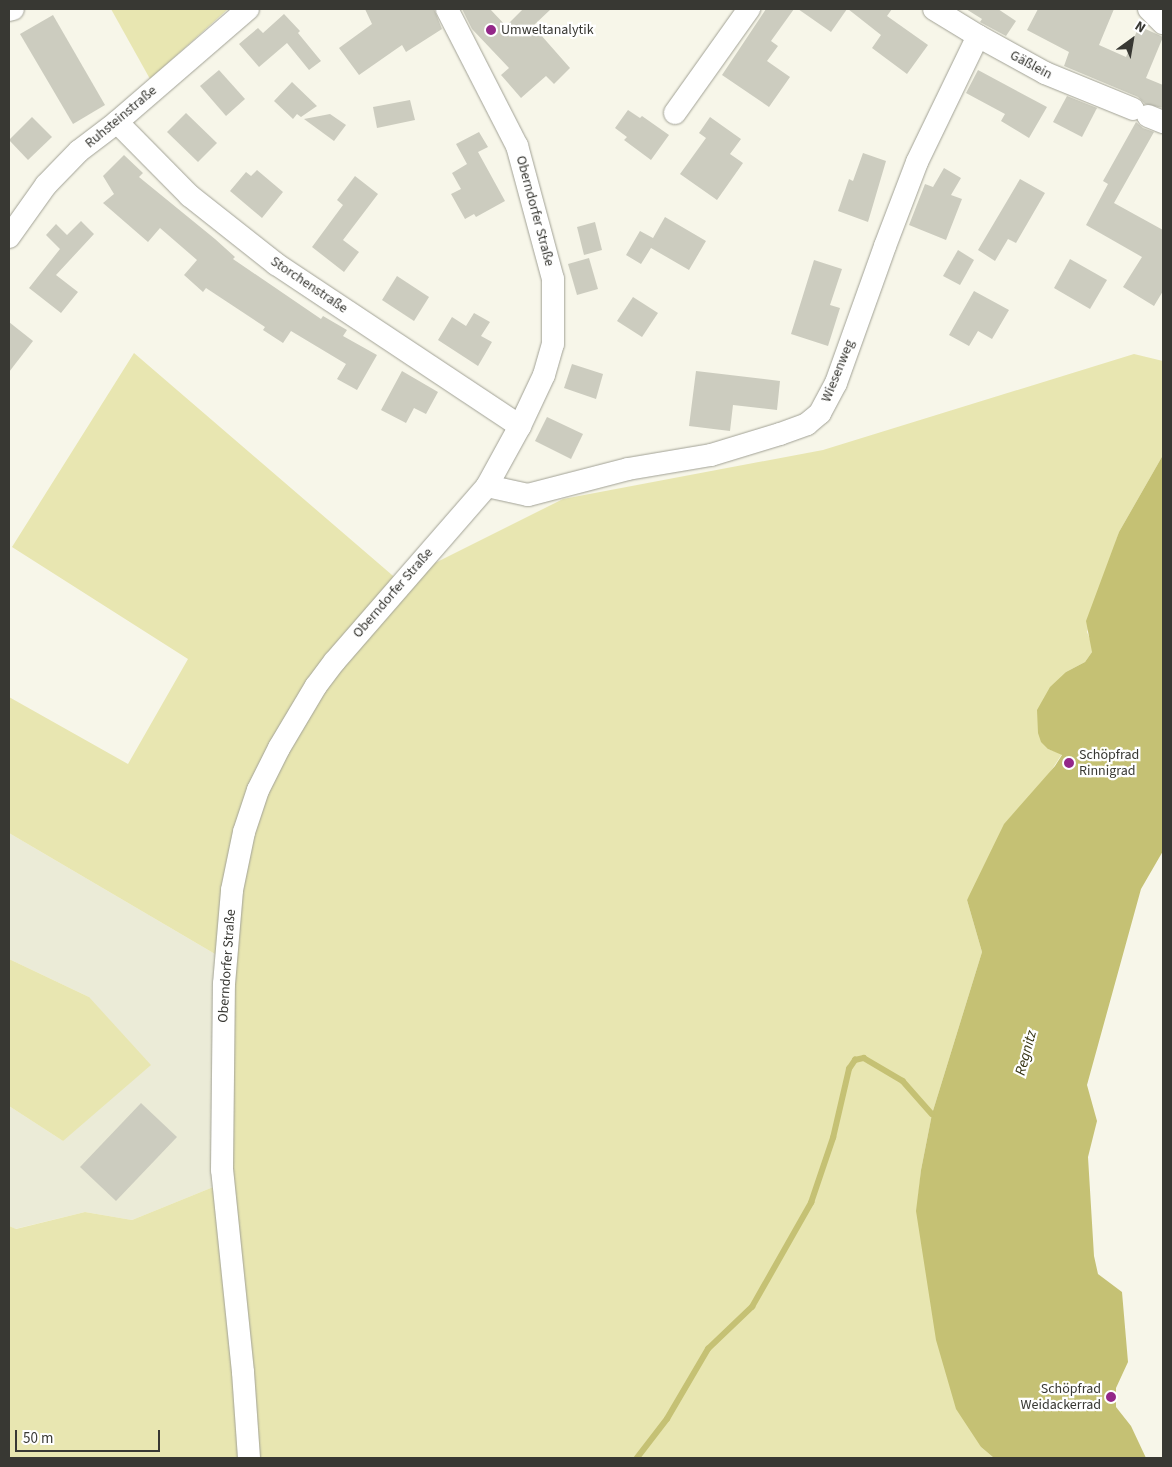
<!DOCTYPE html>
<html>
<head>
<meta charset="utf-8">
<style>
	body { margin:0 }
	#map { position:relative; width:1172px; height:1467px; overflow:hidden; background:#f7f6e9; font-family:"Source Sans 3",sans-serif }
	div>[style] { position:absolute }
	.built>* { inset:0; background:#ebebd7 }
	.green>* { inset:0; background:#e8e6b1 }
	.water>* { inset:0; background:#c5c174 }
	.stream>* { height:5.5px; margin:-2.75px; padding:0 2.75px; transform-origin:2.75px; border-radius:2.75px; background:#c5c174 }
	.building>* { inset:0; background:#ccccbf }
	.roads { filter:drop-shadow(0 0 1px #a1a195) drop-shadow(0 0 1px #a1a195) }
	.street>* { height:22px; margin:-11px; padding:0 11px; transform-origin:11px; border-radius:11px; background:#fff }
	.dots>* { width:14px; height:14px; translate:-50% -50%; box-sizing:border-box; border:2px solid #fff; border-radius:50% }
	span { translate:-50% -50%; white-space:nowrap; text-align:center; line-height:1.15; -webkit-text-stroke:4.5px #fff; paint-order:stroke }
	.poi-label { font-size:14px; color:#383833 }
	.left { translate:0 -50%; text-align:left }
	.right { translate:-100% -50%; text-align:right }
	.street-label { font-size:14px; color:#383833 }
	.water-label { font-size:15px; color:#343210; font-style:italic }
	.frame { position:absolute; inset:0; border:10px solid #383833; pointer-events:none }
	.north { position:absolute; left:1107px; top:15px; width:50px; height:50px; -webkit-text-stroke:4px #fff; paint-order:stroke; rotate:32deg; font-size:14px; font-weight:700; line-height:20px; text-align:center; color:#383833 }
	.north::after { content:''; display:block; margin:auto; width:18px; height:22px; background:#383833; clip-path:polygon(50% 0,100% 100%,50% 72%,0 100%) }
	.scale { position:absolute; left:15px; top:1430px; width:145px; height:22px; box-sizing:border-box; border:2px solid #383833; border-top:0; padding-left:6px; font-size:15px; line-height:18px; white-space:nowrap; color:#383833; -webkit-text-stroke:4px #fff; paint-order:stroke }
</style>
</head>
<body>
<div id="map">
	<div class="built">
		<div style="clip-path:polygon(9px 833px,215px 954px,228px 1181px,132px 1220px,85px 1212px,15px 1229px,9px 1226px,9px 1106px,63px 1141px,89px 997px,9px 959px)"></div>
	</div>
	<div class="green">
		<div style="clip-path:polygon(111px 9px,228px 9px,150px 79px)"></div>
		<div style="clip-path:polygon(134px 353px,399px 581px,563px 499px,823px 450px,1134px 354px,1163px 361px,1163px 455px,1119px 532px,1087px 632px,1092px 644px,1092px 652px,1085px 662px,1066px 672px,1048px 749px,1062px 754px,967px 900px,982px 952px,932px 1114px,921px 1170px,917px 1211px,981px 1447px,994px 1458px,9px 1458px,9px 1226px,16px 1229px,85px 1212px,132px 1220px,228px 1181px,215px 954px,9px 833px,9px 697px,128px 764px,188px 659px,12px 547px)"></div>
		<div style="clip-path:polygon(9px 959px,89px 997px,151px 1065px,63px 1141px,9px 1106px)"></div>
	</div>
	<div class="water">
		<div style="clip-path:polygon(1163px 455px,1163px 851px,1141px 889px,1087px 1085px,1097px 1121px,1088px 1157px,1094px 1256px,1098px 1274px,1122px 1292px,1128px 1362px,1116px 1388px,1116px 1407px,1131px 1426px,1146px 1458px,994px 1458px,981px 1447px,956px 1409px,936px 1340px,916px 1211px,921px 1170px,932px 1114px,982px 952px,967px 900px,1004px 824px,1055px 766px,1062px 755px,1048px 749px,1041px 742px,1038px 733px,1037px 710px,1050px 687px,1066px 672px,1085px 662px,1092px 652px,1086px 621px,1119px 532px)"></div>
	</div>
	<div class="stream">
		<div style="left:637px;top:1458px;width:49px;rotate:-52.4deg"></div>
		<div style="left:667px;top:1419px;width:81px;rotate:-59.6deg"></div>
		<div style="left:708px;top:1349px;width:61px;rotate:-43.7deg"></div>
		<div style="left:752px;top:1307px;width:120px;rotate:-60.4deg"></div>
		<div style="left:811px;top:1203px;width:69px;rotate:-71.3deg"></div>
		<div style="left:833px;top:1138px;width:71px;rotate:-76.9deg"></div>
		<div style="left:849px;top:1069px;width:11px;rotate:-56deg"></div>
		<div style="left:855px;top:1060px;width:9px;rotate:-13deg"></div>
		<div style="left:864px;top:1058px;width:45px;rotate:30.5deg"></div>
		<div style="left:903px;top:1081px;width:44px;rotate:48.7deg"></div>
	</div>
	<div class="building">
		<div style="clip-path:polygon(365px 9px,434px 9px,442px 29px,406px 52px,402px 45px,359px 75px,339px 48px,372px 24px)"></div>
		<div style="clip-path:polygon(462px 9px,490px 9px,506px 26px,523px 9px,551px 9px,533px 26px,570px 68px,554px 84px,546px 76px,521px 98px,501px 75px,509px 68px,472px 29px)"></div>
		<div style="clip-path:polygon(766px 9px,794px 9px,771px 41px,778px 46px,767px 61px,790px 77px,769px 107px,722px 75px)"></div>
		<div style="clip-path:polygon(798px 9px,847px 9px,831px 32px)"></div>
		<div style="clip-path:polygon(848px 9px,892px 9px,887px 16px,928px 45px,907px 74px,872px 48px,881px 35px)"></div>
		<div style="clip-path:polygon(966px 9px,998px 9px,1016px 21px,1006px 36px,980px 22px,982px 19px)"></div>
		<div style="clip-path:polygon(1038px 9px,1114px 9px,1099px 45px,1126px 57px,1139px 26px,1163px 37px,1146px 78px,1163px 85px,1163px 108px,1145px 104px,1138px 97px,1064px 66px,1069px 52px,1027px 30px)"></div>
		<div style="clip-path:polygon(284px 14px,300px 31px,298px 33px,321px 61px,309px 70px,287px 43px,259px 67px,239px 44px,258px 28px,263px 33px)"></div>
		<div style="clip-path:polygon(53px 15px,105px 105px,73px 124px,20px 34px)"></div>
		<div style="clip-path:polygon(219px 70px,245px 99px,226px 116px,200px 86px)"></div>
		<div style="clip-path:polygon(978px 70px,1047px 107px,1029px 138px,1001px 121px,1005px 114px,966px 93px)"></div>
		<div style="clip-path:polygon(292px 82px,317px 106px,301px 117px,297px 114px,293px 119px,274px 101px)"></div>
		<div style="clip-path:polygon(1067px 96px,1097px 108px,1082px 137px,1053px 122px)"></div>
		<div style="clip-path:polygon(410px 100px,415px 120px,377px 128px,373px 107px)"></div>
		<div style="clip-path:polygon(628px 110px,640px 118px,642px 116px,669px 135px,651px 160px,624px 140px,627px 137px,615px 128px)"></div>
		<div style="clip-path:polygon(186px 113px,217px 143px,198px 162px,167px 132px)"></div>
		<div style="clip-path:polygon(330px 114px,346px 125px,334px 141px,304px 119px)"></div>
		<div style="clip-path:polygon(32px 117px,52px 137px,28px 160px,9px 140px)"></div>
		<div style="clip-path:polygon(710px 117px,741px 139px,730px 154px,743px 163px,717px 200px,680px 174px,706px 138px,699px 133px)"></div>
		<div style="clip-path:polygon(1136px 122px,1143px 128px,1154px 132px,1114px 203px,1163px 230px,1163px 291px,1154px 306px,1123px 287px,1142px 257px,1086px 225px,1108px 184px,1103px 181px)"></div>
		<div style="clip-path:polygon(479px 132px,488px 147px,478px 152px,505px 201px,476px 217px,474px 214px,465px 219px,451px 194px,461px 189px,452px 173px,467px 164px,456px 144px)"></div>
		<div style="clip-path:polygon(863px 153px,886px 161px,868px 222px,838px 211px,849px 179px,853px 181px)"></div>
		<div style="clip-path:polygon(124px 155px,143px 173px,139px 177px,215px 239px,235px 257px,233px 259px,321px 319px,323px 316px,347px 330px,343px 336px,377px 355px,357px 390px,337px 379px,346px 364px,291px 331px,283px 343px,263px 330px,265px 327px,206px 288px,203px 292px,184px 275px,197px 260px,160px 228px,148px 242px,103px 203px,114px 194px,103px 176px)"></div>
		<div style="clip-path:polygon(944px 168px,961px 178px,951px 195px,962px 199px,946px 240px,909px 225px,925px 184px,933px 187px)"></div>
		<div style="clip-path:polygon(257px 170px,283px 192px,262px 218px,230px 191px,246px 172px,251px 176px)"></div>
		<div style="clip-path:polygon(355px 176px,378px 194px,343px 240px,359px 252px,344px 272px,312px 247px,343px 205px,337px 200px)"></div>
		<div style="clip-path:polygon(1020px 179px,1045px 193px,1016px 243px,1008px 239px,995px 261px,978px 250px)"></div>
		<div style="clip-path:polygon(665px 217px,706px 241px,689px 270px,651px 248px,641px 264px,626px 255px,640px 231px,653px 238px)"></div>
		<div style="clip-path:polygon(81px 221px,94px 234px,56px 275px,78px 292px,61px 313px,29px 288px,60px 249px,46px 235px,56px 224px,67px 235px)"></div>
		<div style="clip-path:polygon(595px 222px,602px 250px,584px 255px,577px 227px)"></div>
		<div style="clip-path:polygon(958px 250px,974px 260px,960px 285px,943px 276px)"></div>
		<div style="clip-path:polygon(589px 258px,598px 289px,577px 295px,568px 264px)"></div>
		<div style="clip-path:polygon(1070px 259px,1107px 280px,1090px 309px,1054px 288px)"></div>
		<div style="clip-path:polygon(814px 260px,842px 269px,830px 305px,840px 308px,828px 346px,791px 334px)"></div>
		<div style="clip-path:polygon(397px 276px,429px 297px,414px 321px,382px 300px)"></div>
		<div style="clip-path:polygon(974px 291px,1009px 310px,992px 339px,978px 331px,969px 346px,949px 335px)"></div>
		<div style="clip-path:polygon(633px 297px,658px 313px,642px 337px,617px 321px)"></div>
		<div style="clip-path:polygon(474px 313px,490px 322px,481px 336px,492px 342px,478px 366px,438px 340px,452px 317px,466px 326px)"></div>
		<div style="clip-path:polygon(9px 322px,33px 341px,9px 372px)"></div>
		<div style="clip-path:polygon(572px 364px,603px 374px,596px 399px,564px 388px)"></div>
		<div style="clip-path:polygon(402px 371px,438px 392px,426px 414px,414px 408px,406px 423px,381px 410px)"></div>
		<div style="clip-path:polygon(696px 371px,780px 381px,777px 410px,733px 405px,730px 431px,689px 426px)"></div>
		<div style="clip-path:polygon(547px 417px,583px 434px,571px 459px,535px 441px)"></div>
		<div style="clip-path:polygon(141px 1103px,177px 1137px,116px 1201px,80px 1167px)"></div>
	</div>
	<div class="roads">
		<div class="street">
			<div style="left:934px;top:9px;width:52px;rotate:31.5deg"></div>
			<div style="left:978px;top:36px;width:77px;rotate:28.9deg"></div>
			<div style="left:1045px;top:73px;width:95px;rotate:22.2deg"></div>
			<div style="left:1149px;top:9px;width:20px;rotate:45deg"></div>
			<div style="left:9px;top:10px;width:4px;rotate:-14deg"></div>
			<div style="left:675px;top:113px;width:128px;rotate:-54.6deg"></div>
			<div style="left:1148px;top:116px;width:16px;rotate:22deg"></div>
			<div style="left:117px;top:122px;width:104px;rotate:45.4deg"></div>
			<div style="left:190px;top:196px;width:110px;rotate:38.3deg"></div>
			<div style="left:276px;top:264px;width:293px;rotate:33.6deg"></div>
			<div style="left:9px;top:237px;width:64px;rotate:-54.6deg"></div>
			<div style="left:46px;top:185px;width:47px;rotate:-45.9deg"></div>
			<div style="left:79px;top:151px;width:48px;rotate:-37.3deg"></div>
			<div style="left:117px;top:122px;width:173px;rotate:-40.8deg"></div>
			<div style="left:487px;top:486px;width:42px;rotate:12.4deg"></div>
			<div style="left:528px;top:495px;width:103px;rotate:-14.6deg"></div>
			<div style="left:628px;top:469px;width:84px;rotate:-9.6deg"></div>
			<div style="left:711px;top:455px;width:72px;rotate:-16.9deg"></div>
			<div style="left:780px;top:434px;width:29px;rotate:-20deg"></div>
			<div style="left:807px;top:424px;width:17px;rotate:-40deg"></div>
			<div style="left:820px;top:413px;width:34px;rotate:-62deg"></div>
			<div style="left:836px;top:383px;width:145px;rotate:-70.3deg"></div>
			<div style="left:885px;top:246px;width:90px;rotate:-69.1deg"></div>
			<div style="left:917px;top:162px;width:140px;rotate:-64.2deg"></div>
			<div style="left:249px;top:1458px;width:86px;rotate:-94deg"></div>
			<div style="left:243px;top:1372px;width:203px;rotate:-95.9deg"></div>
			<div style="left:222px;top:1170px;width:186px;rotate:-89.4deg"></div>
			<div style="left:224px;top:984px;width:94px;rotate:-85.1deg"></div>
			<div style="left:232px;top:890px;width:59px;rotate:-78.3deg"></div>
			<div style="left:244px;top:832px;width:44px;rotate:-71.6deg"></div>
			<div style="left:258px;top:790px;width:47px;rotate:-63.4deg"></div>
			<div style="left:279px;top:748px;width:72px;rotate:-59.2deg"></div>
			<div style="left:316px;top:686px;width:31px;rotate:-53deg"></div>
			<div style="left:335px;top:661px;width:232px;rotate:-49deg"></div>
			<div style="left:487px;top:486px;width:68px;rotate:-61.2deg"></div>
			<div style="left:520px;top:426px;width:56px;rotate:-64.8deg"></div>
			<div style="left:544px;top:375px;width:32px;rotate:-74deg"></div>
			<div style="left:553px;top:344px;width:65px;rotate:-90deg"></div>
			<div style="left:553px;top:279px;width:138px;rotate:-105.1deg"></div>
			<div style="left:517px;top:146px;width:154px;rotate:-117.1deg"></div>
		</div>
	</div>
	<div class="dots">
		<div style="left:491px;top:30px;background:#942789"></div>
		<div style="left:1069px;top:763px;background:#942789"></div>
		<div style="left:1111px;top:1397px;background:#942789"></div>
	</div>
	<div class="poi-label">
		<span class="left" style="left:501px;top:30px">Umweltanalytik</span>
		<span class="left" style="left:1079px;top:763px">Schöpfrad<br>Rinnigrad</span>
		<span class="right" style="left:1101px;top:1397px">Schöpfrad<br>Weidackerrad</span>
	</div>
	<div class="street-label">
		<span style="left:1031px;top:65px;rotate:28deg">Gäßlein</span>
		<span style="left:121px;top:117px;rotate:-40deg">Ruhsteinstraße</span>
		<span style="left:535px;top:211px;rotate:75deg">Oberndorfer Straße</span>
		<span style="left:309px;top:285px;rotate:34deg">Storchenstraße</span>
		<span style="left:838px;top:371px;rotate:-68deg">Wiesenweg</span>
		<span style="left:393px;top:593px;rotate:-49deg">Oberndorfer Straße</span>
		<span style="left:227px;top:966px;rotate:-86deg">Oberndorfer Straße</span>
	</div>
	<div class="water-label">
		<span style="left:1026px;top:1053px;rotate:-75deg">Regnitz</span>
	</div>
	<div class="frame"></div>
	<div class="north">N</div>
	<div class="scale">50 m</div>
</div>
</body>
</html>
